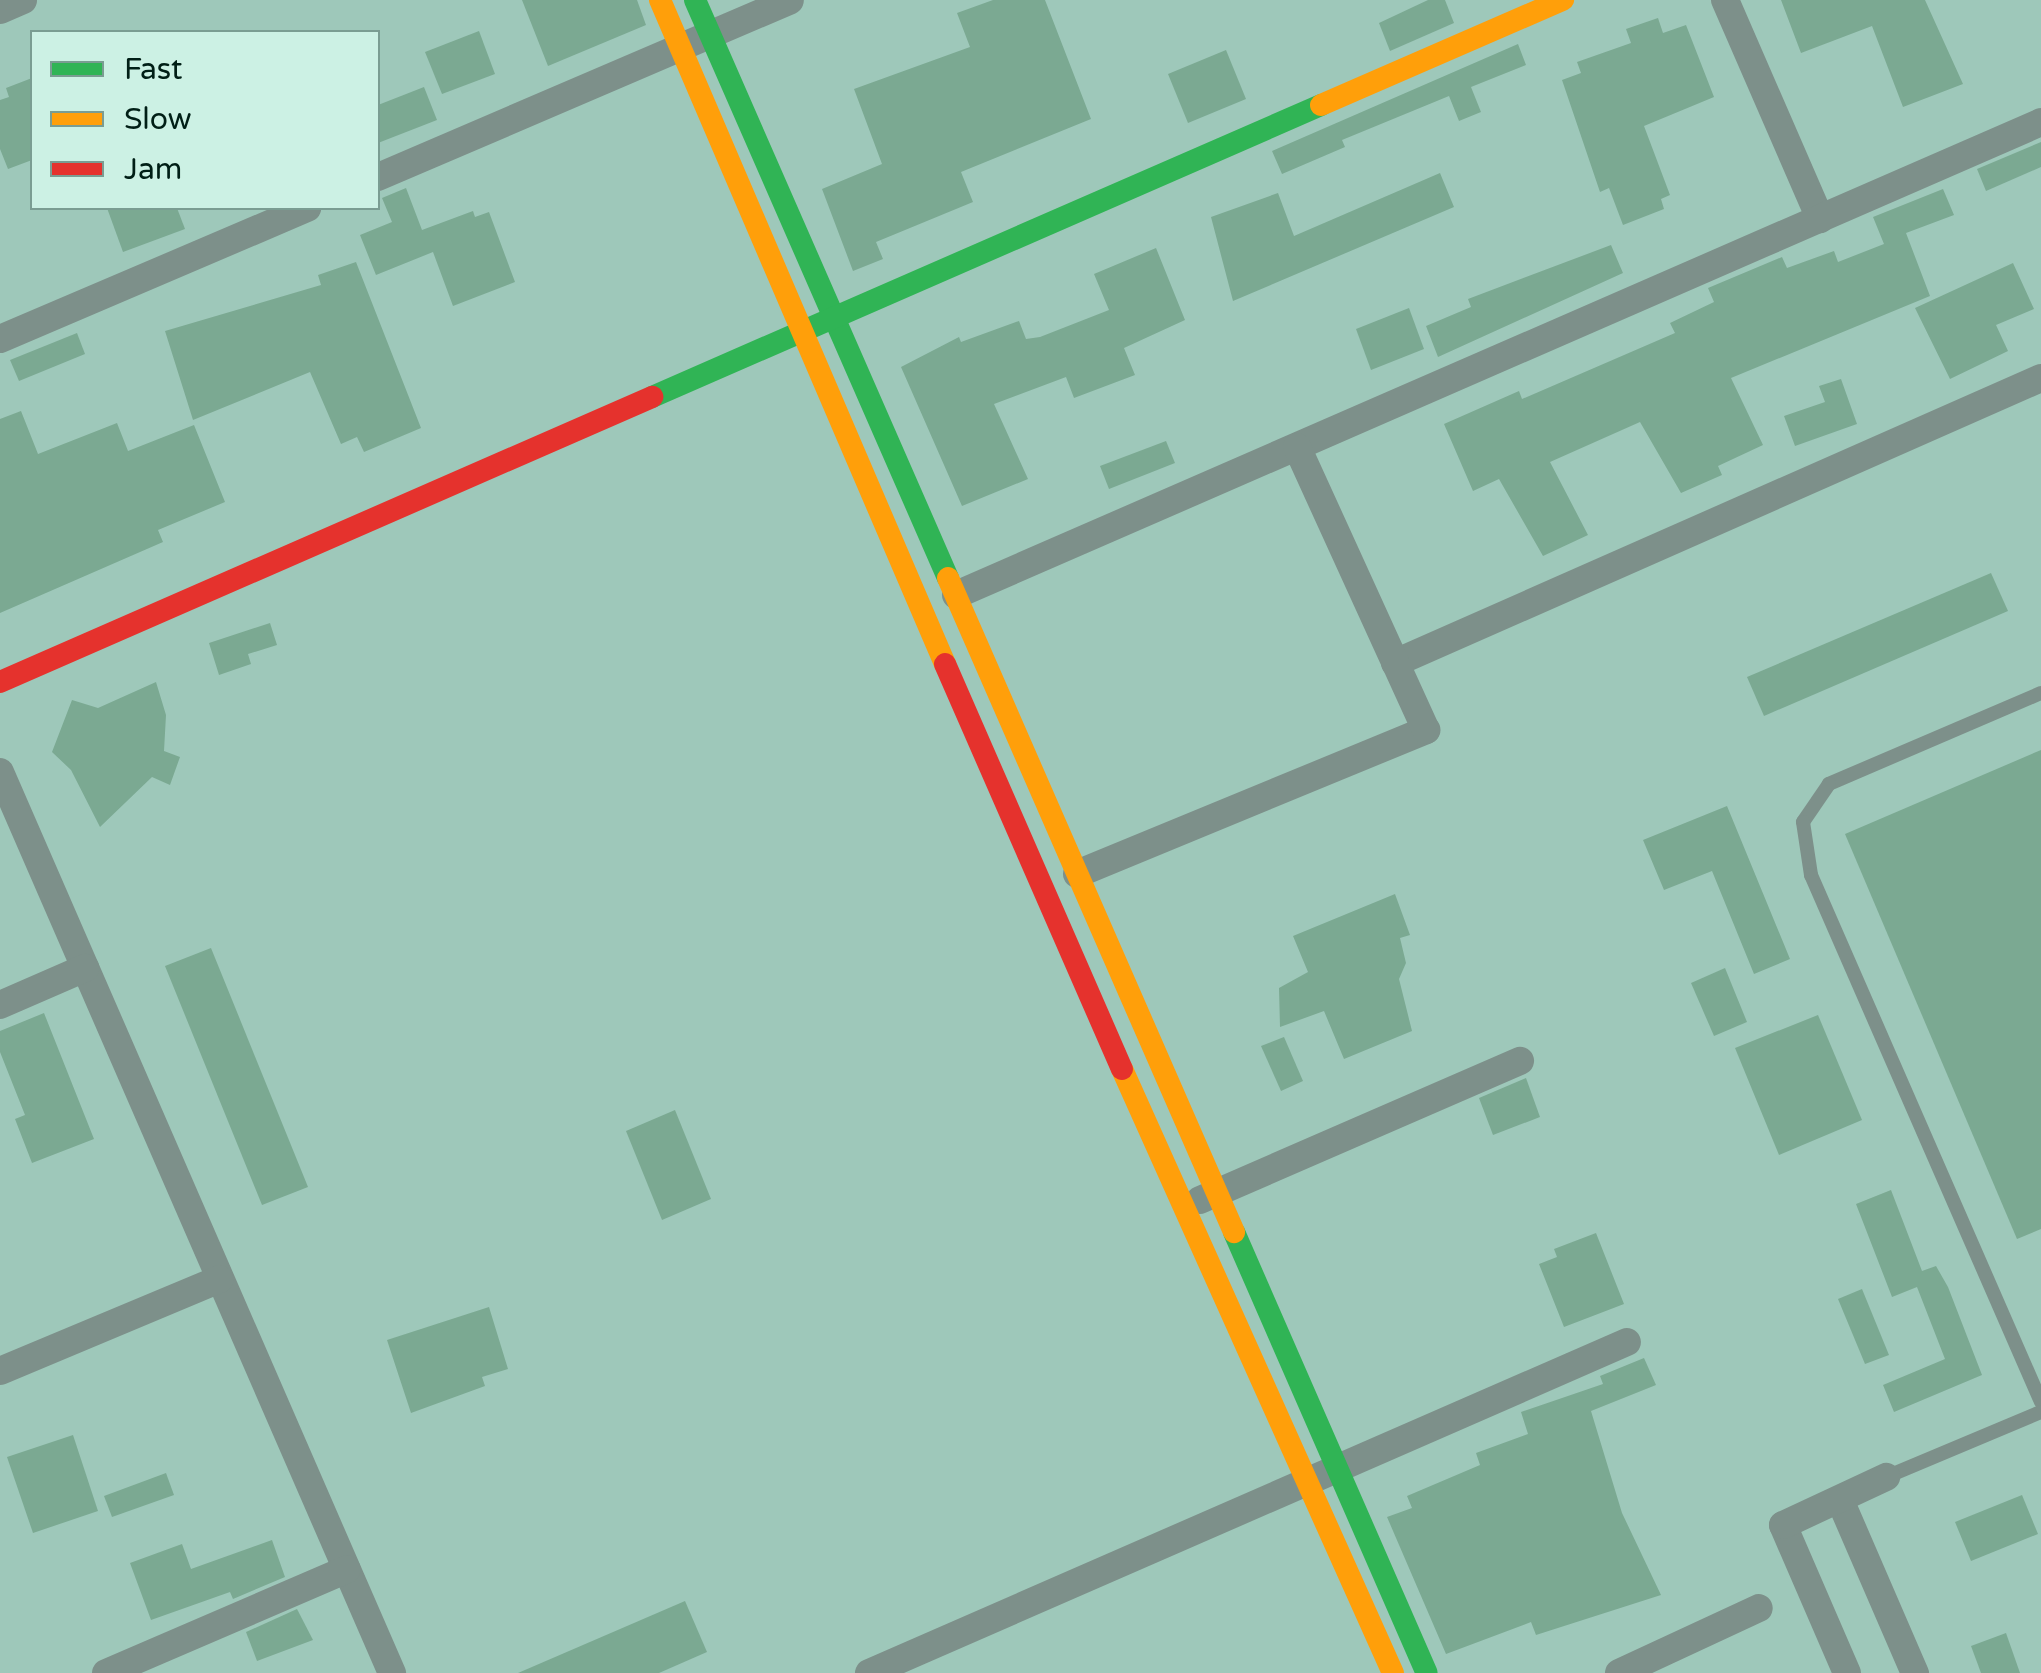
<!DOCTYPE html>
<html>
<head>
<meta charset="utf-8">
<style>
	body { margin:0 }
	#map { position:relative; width:2041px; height:1673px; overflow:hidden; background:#9ec8ba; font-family:"Varela Round",sans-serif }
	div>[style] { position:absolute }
	.building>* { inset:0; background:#7ba992 }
	.lane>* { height:14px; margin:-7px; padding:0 7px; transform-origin:7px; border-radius:7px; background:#7d908a }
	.street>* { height:28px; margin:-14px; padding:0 14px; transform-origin:14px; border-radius:14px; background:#7d908a }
	.fast>* { height:22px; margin:-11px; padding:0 11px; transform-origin:11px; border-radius:11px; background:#30b455 }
	.slow>* { height:22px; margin:-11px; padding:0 11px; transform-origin:11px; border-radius:11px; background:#ff9f0a }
	.jam>* { height:22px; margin:-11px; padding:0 11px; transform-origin:11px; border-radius:11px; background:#e5322d }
	span { translate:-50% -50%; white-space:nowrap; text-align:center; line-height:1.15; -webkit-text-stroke:10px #ccf1e4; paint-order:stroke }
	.legend { position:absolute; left:30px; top:30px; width:350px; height:180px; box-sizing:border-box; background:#ccf1e4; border:2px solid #7a9d92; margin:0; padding:12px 18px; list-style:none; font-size:30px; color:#001f16 }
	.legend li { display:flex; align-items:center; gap:20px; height:50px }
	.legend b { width:50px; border:2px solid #7a9d92 }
</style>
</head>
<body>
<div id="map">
	<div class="building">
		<div style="clip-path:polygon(522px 0,637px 0,646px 25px,548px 66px)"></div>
		<div style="clip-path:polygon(993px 0,1045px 0,1091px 119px,961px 172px,973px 202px,876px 242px,883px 259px,853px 271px,822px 189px,882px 164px,854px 89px,970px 47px,957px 13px)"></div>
		<div style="clip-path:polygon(1428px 0,1445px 0,1454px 23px,1390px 51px,1379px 23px)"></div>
		<div style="clip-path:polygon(1781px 0,1925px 0,1963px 84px,1903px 107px,1872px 26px,1801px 53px)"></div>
		<div style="clip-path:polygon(1658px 18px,1663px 33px,1686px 25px,1714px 97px,1644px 126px,1670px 195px,1661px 199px,1664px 209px,1623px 225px,1609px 188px,1600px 192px,1562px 80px,1581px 73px,1577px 62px,1631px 43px,1626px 29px)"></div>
		<div style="clip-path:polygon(479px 31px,495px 74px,442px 94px,425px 52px)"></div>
		<div style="clip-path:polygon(1518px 44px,1526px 65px,1471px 87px,1481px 112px,1459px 121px,1449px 96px,1342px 140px,1345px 147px,1282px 174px,1272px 151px)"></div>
		<div style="clip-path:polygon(1226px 50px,1246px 99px,1188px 123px,1168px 74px)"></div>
		<div style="clip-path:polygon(32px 78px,32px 160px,8px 169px,0 149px,0 100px,9px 97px,6px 88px)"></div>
		<div style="clip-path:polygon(424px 87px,437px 120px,378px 143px,378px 105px)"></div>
		<div style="clip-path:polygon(2041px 142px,2041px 167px,1986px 191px,1977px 169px)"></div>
		<div style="clip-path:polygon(1440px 173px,1454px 207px,1233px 301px,1211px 217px,1278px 193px,1294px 236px)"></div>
		<div style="clip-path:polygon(406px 188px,422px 230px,473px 211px,475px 217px,489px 212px,515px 282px,453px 306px,433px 252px,376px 275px,360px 235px,392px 222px,382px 198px)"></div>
		<div style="clip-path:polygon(1943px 189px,1954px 215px,1906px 233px,1930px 296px,1731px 378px,1763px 445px,1718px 466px,1722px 475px,1681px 493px,1640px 422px,1550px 462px,1588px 535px,1543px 556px,1499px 479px,1473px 491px,1444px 424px,1519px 391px,1522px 399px,1675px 333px,1670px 323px,1714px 302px,1708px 288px,1782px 257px,1787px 268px,1834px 251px,1838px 262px,1884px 244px,1873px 217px)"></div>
		<div style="clip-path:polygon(107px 208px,177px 208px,185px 229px,123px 252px)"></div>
		<div style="clip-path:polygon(1611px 245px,1623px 273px,1438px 357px,1426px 326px,1471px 307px,1468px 299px)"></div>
		<div style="clip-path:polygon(1156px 248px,1185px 320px,1124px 348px,1135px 375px,1074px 398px,1066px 377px,994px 404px,1028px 479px,962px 506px,901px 367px,959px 337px,961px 342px,1019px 321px,1026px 339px,1040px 337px,1109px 310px,1094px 274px)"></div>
		<div style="clip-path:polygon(356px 262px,421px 428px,364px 452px,357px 437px,341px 444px,310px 372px,193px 420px,165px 331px,321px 285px,318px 275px)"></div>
		<div style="clip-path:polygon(2013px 263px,2034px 309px,1996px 325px,2008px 351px,1950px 379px,1915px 308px)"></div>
		<div style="clip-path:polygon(1409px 308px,1424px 349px,1371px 370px,1356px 329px)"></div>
		<div style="clip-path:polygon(77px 333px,85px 354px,19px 381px,10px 360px)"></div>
		<div style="clip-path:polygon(1841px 379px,1857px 424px,1795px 446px,1784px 416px,1825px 402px,1819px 386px)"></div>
		<div style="clip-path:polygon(21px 411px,38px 454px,117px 423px,128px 451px,194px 425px,225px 502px,158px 530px,163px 542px,0 613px,0 419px)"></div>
		<div style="clip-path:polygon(1166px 441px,1175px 463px,1109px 489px,1100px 466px)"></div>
		<div style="clip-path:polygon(1991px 573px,2008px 611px,1764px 716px,1747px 677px)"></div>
		<div style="clip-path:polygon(270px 623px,277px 645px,248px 654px,251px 664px,219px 675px,209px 643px)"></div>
		<div style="clip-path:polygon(156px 682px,166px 715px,164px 751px,180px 757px,170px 785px,152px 777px,100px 827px,71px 770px,52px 752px,72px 700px,98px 708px)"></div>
		<div style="clip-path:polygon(2041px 750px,2041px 1229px,2017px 1239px,1845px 834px)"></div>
		<div style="clip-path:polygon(1727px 806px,1790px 959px,1754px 974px,1712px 871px,1664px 890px,1643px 840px)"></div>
		<div style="clip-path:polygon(1395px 894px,1410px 935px,1400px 938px,1406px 963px,1399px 979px,1412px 1031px,1344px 1059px,1324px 1011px,1280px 1027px,1279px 988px,1308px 972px,1293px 936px)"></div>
		<div style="clip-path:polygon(211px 948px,308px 1187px,262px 1205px,165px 966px)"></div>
		<div style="clip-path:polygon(1725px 968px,1747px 1022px,1714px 1036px,1691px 983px)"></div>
		<div style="clip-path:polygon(44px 1013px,94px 1139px,32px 1163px,15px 1119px,25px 1115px,0 1052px,0 1031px)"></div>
		<div style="clip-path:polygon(1818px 1015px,1862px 1120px,1779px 1155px,1735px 1048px)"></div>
		<div style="clip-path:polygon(1284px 1037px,1303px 1081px,1281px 1091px,1261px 1046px)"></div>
		<div style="clip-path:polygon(1526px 1078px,1540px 1117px,1493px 1135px,1479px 1098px)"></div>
		<div style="clip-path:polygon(675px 1110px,711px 1199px,662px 1220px,626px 1131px)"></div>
		<div style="clip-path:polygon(1891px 1190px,1922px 1271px,1936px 1266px,1948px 1287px,1982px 1375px,1894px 1412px,1883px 1385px,1945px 1359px,1917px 1287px,1892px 1297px,1856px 1204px)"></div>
		<div style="clip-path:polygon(1596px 1233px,1624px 1304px,1564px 1327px,1539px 1264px,1557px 1257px,1554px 1249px)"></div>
		<div style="clip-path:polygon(1862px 1289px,1889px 1355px,1865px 1364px,1838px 1299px)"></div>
		<div style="clip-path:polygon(489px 1307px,508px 1369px,482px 1377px,485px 1386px,411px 1413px,387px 1340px)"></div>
		<div style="clip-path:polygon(1644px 1358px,1656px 1385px,1591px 1411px,1622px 1513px,1661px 1595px,1536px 1635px,1531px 1622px,1446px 1654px,1387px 1517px,1412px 1508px,1407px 1496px,1480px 1465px,1476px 1453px,1528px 1434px,1521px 1412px,1603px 1384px,1600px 1376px)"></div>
		<div style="clip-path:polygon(73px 1435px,98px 1511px,33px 1533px,7px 1457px)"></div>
		<div style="clip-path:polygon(166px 1473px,174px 1495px,112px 1517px,104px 1496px)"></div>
		<div style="clip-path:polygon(2022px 1495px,2038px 1534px,1971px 1561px,1955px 1522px)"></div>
		<div style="clip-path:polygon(272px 1540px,285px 1577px,233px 1599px,230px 1592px,151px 1620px,130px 1563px,182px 1544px,191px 1569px)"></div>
		<div style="clip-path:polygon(685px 1601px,707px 1652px,659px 1673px,518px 1673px)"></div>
		<div style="clip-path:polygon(297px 1609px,313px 1640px,257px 1661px,246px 1632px)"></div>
		<div style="clip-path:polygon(2006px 1633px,2020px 1673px,1981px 1673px,1971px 1646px)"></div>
	</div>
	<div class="lane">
		<div style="left:2041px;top:693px;width:231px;rotate:156.8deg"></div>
		<div style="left:1829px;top:784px;width:46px;rotate:124.4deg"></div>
		<div style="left:1803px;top:822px;width:54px;rotate:81.4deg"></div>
		<div style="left:1811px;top:875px;width:575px;rotate:66.42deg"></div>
		<div style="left:1886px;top:1477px;width:168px;rotate:-22.8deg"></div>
	</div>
	<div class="street">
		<div style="left:1725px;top:0;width:239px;rotate:66.5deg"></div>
		<div style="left:0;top:10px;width:25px;rotate:-23deg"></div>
		<div style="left:378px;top:177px;width:448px;rotate:-23.2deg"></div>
		<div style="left:0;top:339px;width:334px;rotate:-23.1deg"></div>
		<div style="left:956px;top:595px;width:1184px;rotate:-23.55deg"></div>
		<div style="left:1395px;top:663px;width:706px;rotate:-23.81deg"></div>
		<div style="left:0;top:772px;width:983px;rotate:66.49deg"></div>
		<div style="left:1077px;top:874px;width:378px;rotate:-22.4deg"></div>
		<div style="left:1426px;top:730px;width:311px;rotate:-114.5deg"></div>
		<div style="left:0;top:1005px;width:93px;rotate:-23.5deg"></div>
		<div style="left:1200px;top:1200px;width:349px;rotate:-23.5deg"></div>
		<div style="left:0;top:1371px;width:238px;rotate:-22.7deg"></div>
		<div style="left:1840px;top:1500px;width:189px;rotate:66.6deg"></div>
		<div style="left:106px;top:1673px;width:262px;rotate:-23.3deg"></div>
		<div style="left:869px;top:1673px;width:827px;rotate:-23.59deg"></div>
		<div style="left:1619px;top:1673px;width:154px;rotate:-24.9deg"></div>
		<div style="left:1847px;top:1673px;width:161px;rotate:-113.4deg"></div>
		<div style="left:1783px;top:1525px;width:114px;rotate:-25deg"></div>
	</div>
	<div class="fast">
		<div style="left:695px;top:0;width:631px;rotate:66.36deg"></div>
		<div style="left:652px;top:397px;width:730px;rotate:-23.58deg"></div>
		<div style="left:1234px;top:1232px;width:481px;rotate:66.4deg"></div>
	</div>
	<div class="slow">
		<div style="left:660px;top:0;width:723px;rotate:66.77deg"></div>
		<div style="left:1321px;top:105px;width:264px;rotate:-23.5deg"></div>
		<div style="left:948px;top:578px;width:714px;rotate:66.38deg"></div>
		<div style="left:1122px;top:1069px;width:662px;rotate:65.84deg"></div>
	</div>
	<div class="jam">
		<div style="left:945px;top:664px;width:442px;rotate:66.4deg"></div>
		<div style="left:0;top:682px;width:712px;rotate:-23.61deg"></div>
	</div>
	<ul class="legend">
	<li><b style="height:12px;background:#30b455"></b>Fast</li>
	<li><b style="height:12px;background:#ff9f0a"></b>Slow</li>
	<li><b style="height:12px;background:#e5322d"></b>Jam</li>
	</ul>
</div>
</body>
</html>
